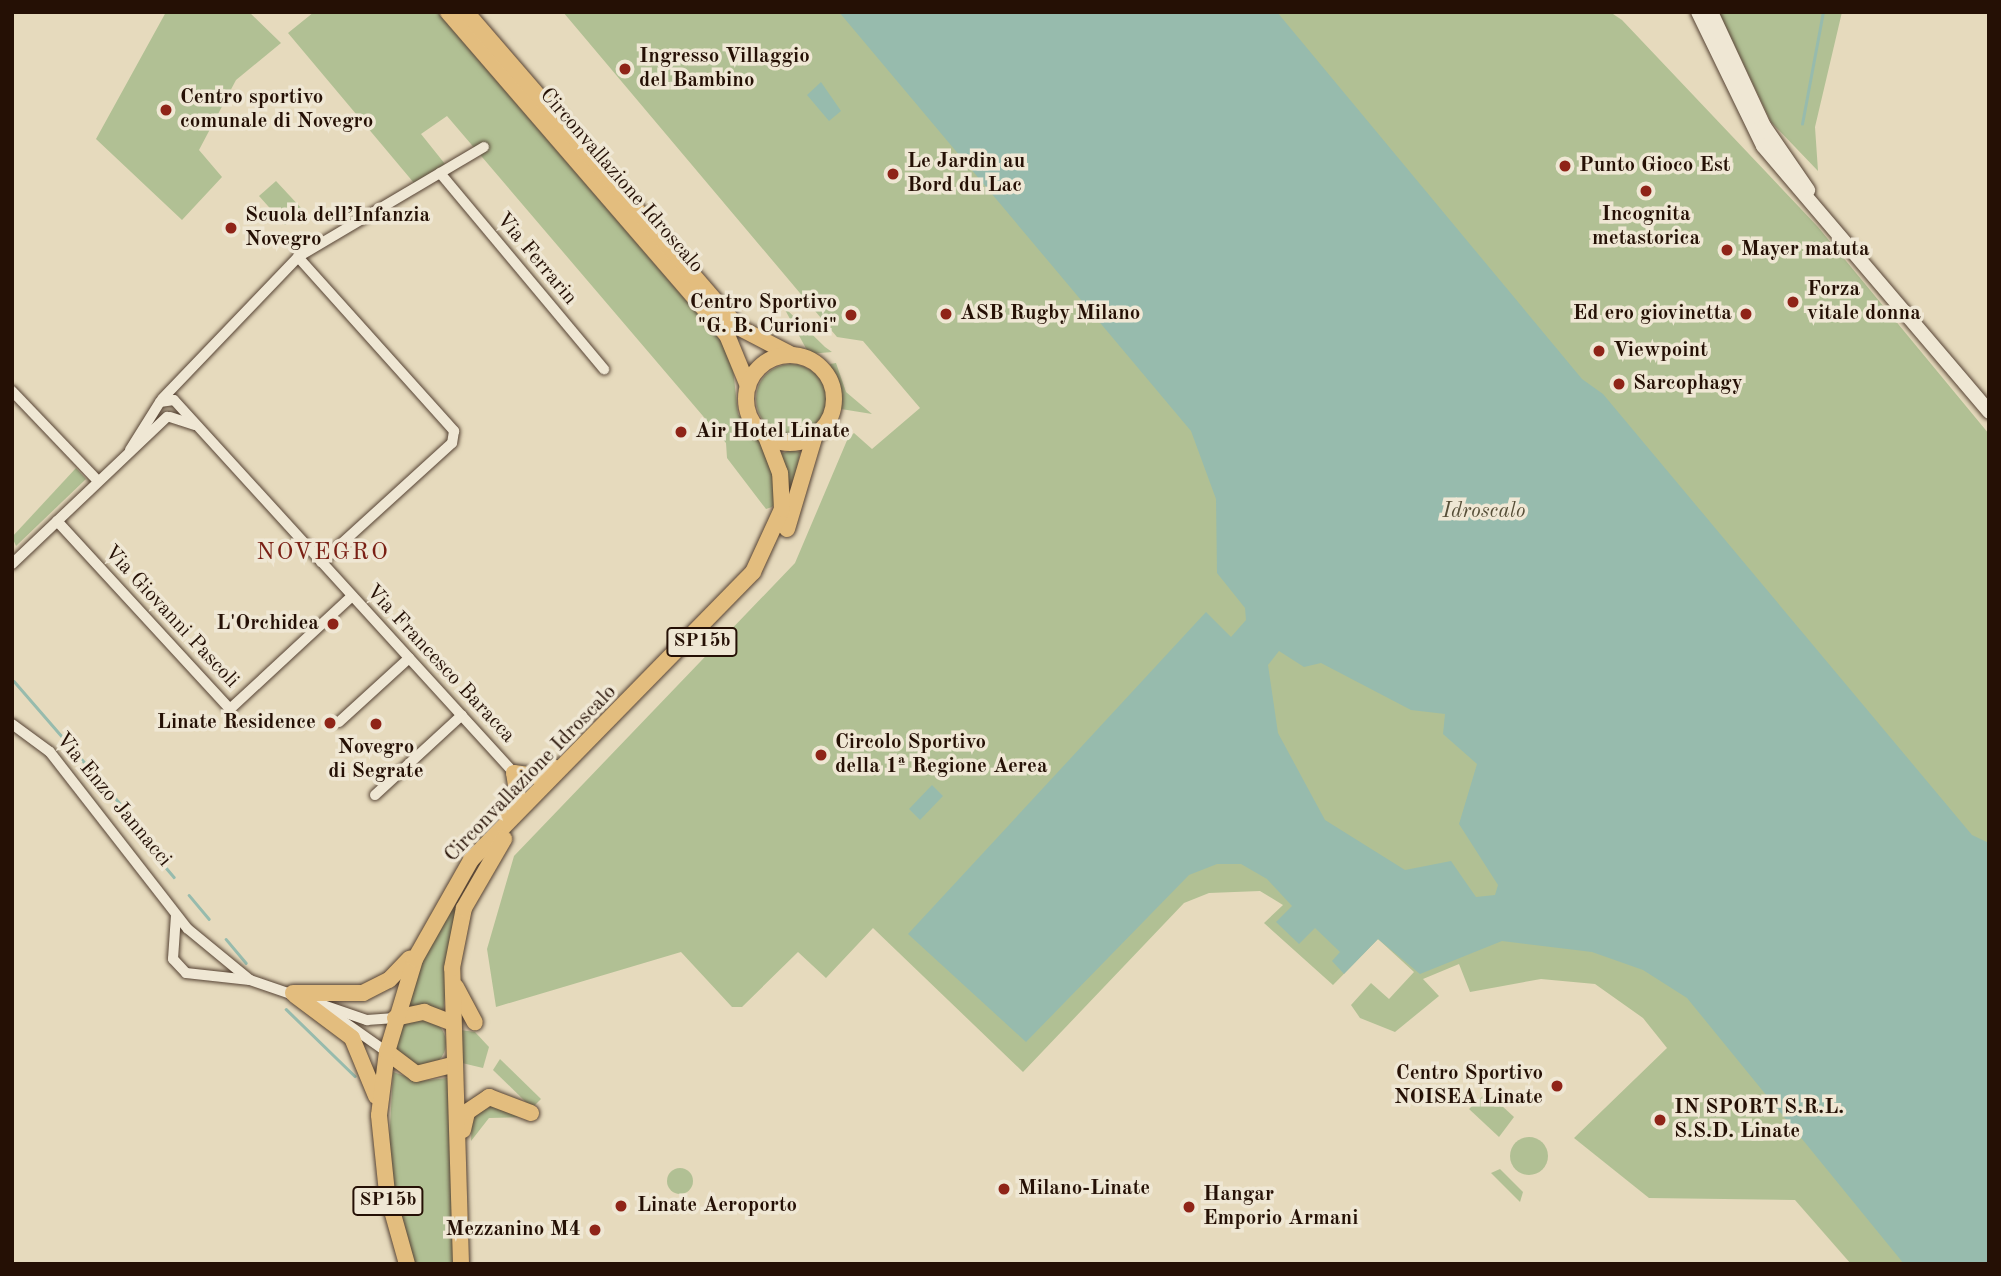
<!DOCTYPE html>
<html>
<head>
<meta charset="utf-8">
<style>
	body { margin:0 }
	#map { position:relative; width:2001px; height:1276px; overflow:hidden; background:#e6dabd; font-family:"Old Standard TT",serif }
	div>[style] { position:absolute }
	.green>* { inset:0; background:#b1c094 }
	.round { border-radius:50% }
	.water>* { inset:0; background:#97bbad }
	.stream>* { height:2.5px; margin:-1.25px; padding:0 1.25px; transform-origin:1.25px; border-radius:1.25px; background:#97bbad }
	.roads { filter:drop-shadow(0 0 2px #554233) drop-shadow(0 0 2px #554233) }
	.minor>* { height:10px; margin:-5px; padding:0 5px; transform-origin:5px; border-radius:5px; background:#efe7d4 }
	.secondary>* { height:14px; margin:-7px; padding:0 7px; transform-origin:7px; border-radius:7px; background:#efe7d4 }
	.primary>* { height:16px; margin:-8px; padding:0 8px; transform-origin:8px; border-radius:8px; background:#e3bd7e }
	.primary>.ring { margin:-8px; padding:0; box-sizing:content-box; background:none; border:16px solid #e3bd7e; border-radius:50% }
	.dots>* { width:19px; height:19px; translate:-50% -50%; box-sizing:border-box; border:4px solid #efe7d4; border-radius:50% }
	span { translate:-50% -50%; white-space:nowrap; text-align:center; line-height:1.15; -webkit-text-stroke:7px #efe7d4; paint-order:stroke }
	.shield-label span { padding:2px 5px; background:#efe7d4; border:2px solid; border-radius:5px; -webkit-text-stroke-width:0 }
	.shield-label { font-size:19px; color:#251005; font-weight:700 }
	.poi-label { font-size:21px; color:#251005; font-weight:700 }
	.left { translate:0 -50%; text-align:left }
	.right { translate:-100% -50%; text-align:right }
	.street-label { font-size:21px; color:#251005 }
	.park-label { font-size:21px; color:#564e37; font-style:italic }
	.quarter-label { font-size:24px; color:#7a1f14; letter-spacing:2px }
	.frame { position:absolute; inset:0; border:14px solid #251005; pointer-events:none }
</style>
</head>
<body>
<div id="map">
	<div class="green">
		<div style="clip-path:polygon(166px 12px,249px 12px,281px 43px,236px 80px,199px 150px,222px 177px,182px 220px,96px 139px)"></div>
		<div style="clip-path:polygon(314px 12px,437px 12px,720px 340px,732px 360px,738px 414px,770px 450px,777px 501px,772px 507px,766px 509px,727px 458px,726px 443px,447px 116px,421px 134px,445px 164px,414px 183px,288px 33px)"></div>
		<div style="clip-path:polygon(563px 12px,1610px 12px,1622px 20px,1818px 227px,1989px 434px,1989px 1264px,1851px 1264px,1795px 1200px,1649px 1198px,1574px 1138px,1667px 1048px,1643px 1018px,1595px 984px,1541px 979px,1470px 992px,1459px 964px,1423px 979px,1439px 996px,1395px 1032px,1360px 1018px,1351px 1005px,1371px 983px,1389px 999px,1414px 972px,1378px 939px,1333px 985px,1264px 923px,1283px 905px,1260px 891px,1209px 893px,1184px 903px,1023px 1072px,873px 928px,826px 978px,798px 952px,742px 1007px,732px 1007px,681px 952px,496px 1007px,487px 949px,514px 856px,795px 563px,848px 438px,854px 433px,872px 449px,920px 408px,863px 341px,837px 337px)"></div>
		<div style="clip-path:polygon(1719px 12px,1842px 12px,1815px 127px,1818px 171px,1771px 122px)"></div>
		<div style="clip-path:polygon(276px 181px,302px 209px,285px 225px,259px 196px)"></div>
		<div style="clip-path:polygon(783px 306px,825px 347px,832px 352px,809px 354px)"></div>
		<div style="clip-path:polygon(836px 363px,846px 392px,872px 414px,841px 409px,830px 364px)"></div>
		<div class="round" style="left:756px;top:364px;width:70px;height:70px"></div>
		<div style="clip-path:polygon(790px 450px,800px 452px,789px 510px,781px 454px)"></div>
		<div style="clip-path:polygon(76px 468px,86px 479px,16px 546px,12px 537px)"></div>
		<div style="clip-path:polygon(479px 861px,453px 923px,443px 1013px,407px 1005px,421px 962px)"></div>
		<div class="round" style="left:396px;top:1018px;width:50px;height:50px"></div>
		<div style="clip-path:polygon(460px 1030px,475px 1032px,489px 1047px,483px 1068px,462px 1063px)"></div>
		<div style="clip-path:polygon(500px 1059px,541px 1099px,532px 1108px,493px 1070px)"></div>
		<div style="clip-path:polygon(393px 1072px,420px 1081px,448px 1078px,456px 1264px,413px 1264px,395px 1203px,389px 1144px)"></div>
		<div style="clip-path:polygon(1487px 1092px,1514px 1117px,1499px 1137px,1469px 1109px)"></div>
		<div style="clip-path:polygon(495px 1104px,524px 1117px,489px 1118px,471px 1141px,472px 1117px)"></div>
		<div class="round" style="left:1510px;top:1137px;width:38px;height:38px"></div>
		<div class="round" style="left:667px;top:1168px;width:26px;height:26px"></div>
		<div style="clip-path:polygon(1500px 1169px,1523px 1192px,1520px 1202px,1491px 1173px)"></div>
	</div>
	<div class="water">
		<div style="clip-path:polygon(evenodd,839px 12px,1277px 12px,1582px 379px,1603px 394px,1972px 835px,1989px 843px,1989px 1264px,1904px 1264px,1687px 998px,1643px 970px,1592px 952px,1502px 941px,1420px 974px,1378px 939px,1344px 974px,1332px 961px,1340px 952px,1315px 928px,1299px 944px,1276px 922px,1292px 906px,1267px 879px,1241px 864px,1217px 864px,1189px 875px,1026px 1042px,908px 934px,1206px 612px,1231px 637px,1246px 620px,1245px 608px,1217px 573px,1216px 499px,1191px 431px,839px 12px,1279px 651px,1304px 667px,1321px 663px,1411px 710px,1445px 714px,1443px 734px,1477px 764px,1459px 824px,1498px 885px,1495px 895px,1476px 897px,1451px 861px,1405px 870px,1325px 820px,1278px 733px,1268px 665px,1279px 651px)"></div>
		<div style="clip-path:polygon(821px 82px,841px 111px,829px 121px,807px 95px)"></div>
		<div style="clip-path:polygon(932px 785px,943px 796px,920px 820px,909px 809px)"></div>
	</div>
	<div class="stream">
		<div style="left:1802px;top:124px;width:114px;rotate:-79.4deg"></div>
		<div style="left:14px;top:681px;width:188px;rotate:49.1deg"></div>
		<div style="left:137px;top:823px;width:16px;rotate:75deg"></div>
		<div style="left:141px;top:838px;width:51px;rotate:49.8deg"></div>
		<div style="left:189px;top:895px;width:31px;rotate:50deg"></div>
		<div style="left:226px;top:939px;width:31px;rotate:50deg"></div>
		<div style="left:286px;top:1009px;width:96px;rotate:44.2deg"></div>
	</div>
	<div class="roads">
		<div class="minor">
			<div style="left:440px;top:173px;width:256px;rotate:50.1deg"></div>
			<div style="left:298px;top:257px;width:234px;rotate:48.1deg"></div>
			<div style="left:454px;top:431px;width:12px;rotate:99deg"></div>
			<div style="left:452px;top:443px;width:177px;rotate:137.7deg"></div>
			<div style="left:12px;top:391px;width:124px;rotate:46.3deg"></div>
			<div style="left:162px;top:399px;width:197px;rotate:-46.2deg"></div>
			<div style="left:298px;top:257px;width:216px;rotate:-30.6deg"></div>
			<div style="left:170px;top:417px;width:26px;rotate:18deg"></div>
			<div style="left:130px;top:450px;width:57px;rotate:-58deg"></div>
			<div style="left:160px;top:402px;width:14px;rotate:-8deg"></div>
			<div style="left:174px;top:400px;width:505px;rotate:47.65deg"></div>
			<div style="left:57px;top:521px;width:255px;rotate:47.4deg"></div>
			<div style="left:230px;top:709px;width:166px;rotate:-42.8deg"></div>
			<div style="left:12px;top:564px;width:214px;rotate:-43.5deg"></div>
			<div style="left:339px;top:722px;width:95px;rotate:-42.4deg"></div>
			<div style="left:12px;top:724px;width:47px;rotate:36.4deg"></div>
			<div style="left:50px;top:752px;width:224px;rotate:52.1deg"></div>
			<div style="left:188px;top:929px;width:80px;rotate:39.4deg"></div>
			<div style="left:375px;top:795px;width:118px;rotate:-42.6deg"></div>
			<div style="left:176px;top:915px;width:44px;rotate:93.9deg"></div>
			<div style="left:173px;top:959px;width:19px;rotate:47deg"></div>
			<div style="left:186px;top:973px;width:64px;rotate:6.2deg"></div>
			<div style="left:250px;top:980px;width:124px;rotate:18.9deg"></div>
			<div style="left:367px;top:1020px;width:28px;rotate:-4deg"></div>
			<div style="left:330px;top:1012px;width:70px;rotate:35.1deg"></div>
		</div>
		<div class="secondary">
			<div style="left:1698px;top:12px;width:149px;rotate:64.1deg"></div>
			<div style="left:1763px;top:146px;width:349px;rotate:49.6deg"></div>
			<div style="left:1711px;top:12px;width:126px;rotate:65.1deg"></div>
			<div style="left:1764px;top:126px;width:78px;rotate:55.5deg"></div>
		</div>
		<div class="primary">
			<div style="left:448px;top:12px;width:427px;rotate:49.2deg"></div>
			<div style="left:727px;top:335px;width:55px;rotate:67.6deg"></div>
			<div style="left:466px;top:12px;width:416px;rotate:49.2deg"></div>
			<div style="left:738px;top:327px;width:61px;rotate:27.4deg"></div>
			<div class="ring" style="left:746px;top:355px;width:72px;height:72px"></div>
			<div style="left:787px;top:529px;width:98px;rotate:-73.4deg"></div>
			<div style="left:507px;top:814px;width:19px;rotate:-55deg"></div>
			<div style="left:518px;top:798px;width:25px;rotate:-99deg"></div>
			<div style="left:514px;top:773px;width:28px;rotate:8deg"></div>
			<div style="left:542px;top:777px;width:16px;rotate:-35deg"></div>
			<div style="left:456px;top:987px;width:40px;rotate:62deg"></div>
			<div style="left:293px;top:993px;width:70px"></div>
			<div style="left:363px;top:993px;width:29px;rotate:-27deg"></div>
			<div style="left:389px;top:980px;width:30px;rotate:-46deg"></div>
			<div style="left:295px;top:995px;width:71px;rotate:37deg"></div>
			<div style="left:352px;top:1038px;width:63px;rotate:67.5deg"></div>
			<div style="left:395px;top:1018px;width:30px;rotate:-12deg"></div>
			<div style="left:424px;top:1012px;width:31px;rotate:21deg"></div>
			<div style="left:387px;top:1052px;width:36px;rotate:37deg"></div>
			<div style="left:416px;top:1074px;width:38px;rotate:-14deg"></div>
			<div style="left:463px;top:1130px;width:18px;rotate:-77deg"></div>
			<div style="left:467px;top:1112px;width:27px;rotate:-34deg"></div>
			<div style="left:489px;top:1097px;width:45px;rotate:20.9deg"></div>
			<div style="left:407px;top:1264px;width:74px;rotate:-105.7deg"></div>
			<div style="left:387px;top:1193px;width:78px;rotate:-95.9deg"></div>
			<div style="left:379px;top:1115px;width:64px;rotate:-82.8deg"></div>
			<div style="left:387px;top:1052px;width:97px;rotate:-73.2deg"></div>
			<div style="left:415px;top:959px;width:114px;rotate:-60.5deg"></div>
			<div style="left:471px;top:860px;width:403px;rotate:-45.6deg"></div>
			<div style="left:753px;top:572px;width:69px;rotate:-65.3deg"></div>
			<div style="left:782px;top:509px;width:36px;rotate:-93deg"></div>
			<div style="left:780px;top:473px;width:40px;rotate:-111deg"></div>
			<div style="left:461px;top:1264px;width:296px;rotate:-91.7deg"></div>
			<div style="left:452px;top:968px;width:61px;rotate:-78.7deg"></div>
			<div style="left:464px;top:908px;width:80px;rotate:-59.9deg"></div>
		</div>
	</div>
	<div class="dots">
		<div style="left:625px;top:69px;background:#8f2418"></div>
		<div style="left:166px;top:110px;background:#8f2418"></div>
		<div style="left:1565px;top:166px;background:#8f2418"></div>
		<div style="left:893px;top:174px;background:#8f2418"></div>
		<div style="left:1646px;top:191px;background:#8f2418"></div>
		<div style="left:231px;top:228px;background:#8f2418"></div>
		<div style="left:1727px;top:250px;background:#8f2418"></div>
		<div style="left:1793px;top:302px;background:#8f2418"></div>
		<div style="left:946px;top:314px;background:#8f2418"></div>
		<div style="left:1746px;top:314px;background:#8f2418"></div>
		<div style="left:851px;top:315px;background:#8f2418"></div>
		<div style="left:1599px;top:351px;background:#8f2418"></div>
		<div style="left:1619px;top:384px;background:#8f2418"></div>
		<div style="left:681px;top:432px;background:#8f2418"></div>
		<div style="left:333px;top:624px;background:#8f2418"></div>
		<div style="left:330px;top:723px;background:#8f2418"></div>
		<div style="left:376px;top:724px;background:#8f2418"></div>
		<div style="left:821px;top:755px;background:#8f2418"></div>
		<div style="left:1557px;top:1086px;background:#8f2418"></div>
		<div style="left:1660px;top:1120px;background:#8f2418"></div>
		<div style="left:1004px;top:1189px;background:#8f2418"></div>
		<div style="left:621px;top:1206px;background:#8f2418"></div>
		<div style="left:1189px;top:1207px;background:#8f2418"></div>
		<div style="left:595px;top:1230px;background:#8f2418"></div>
	</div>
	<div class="shield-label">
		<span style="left:702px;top:642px">SP15b</span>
		<span style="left:388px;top:1201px">SP15b</span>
	</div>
	<div class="poi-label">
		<span class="left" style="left:639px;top:69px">Ingresso Villaggio<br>del Bambino</span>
		<span class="left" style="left:180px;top:110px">Centro sportivo<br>comunale di Novegro</span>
		<span class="left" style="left:907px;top:174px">Le Jardin au<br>Bord du Lac</span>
		<span class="left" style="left:1579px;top:166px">Punto Gioco Est</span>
		<span style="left:1646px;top:227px">Incognita<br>metastorica</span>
		<span class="left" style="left:245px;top:228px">Scuola dell’Infanzia<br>Novegro</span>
		<span class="left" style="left:1741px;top:250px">Mayer matuta</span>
		<span class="left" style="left:1807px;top:302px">Forza<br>vitale donna</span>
		<span class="right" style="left:837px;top:315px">Centro Sportivo<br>"G. B. Curioni"</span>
		<span class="left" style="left:960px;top:314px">ASB Rugby Milano</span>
		<span class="right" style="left:1732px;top:314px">Ed ero giovinetta</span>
		<span class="left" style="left:1613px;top:351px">Viewpoint</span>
		<span class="left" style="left:1633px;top:384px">Sarcophagy</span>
		<span class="left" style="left:695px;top:432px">Air Hotel Linate</span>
		<span class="right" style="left:319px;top:624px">L'Orchidea</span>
		<span class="right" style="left:316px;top:723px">Linate Residence</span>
		<span class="left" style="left:835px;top:755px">Circolo Sportivo<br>della 1ª Regione Aerea</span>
		<span style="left:376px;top:760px">Novegro<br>di Segrate</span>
		<span class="right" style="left:1543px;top:1086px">Centro Sportivo<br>NOISEA Linate</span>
		<span class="left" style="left:1674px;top:1120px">IN SPORT S.R.L.<br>S.S.D. Linate</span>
		<span class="left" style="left:1018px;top:1189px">Milano-Linate</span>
		<span class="left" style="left:1203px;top:1207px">Hangar<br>Emporio Armani</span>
		<span class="left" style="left:637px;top:1206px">Linate Aeroporto</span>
		<span class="right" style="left:581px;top:1230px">Mezzanino M4</span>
	</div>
	<div class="street-label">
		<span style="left:621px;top:181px;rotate:49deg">Circonvallazione Idroscalo</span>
		<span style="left:536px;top:259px;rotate:50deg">Via Ferrarin</span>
		<span style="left:171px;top:617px;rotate:47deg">Via Giovanni Pascoli</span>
		<span style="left:440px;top:664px;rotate:47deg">Via Francesco Baracca</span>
		<span style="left:531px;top:774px;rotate:-46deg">Circonvallazione Idroscalo</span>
		<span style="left:113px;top:800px;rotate:50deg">Via Enzo Jannacci</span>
	</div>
	<div class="park-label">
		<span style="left:1484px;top:512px">Idroscalo</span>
	</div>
	<div class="quarter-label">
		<span style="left:323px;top:554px">NOVEGRO</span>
	</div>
	<div class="frame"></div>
</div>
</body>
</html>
